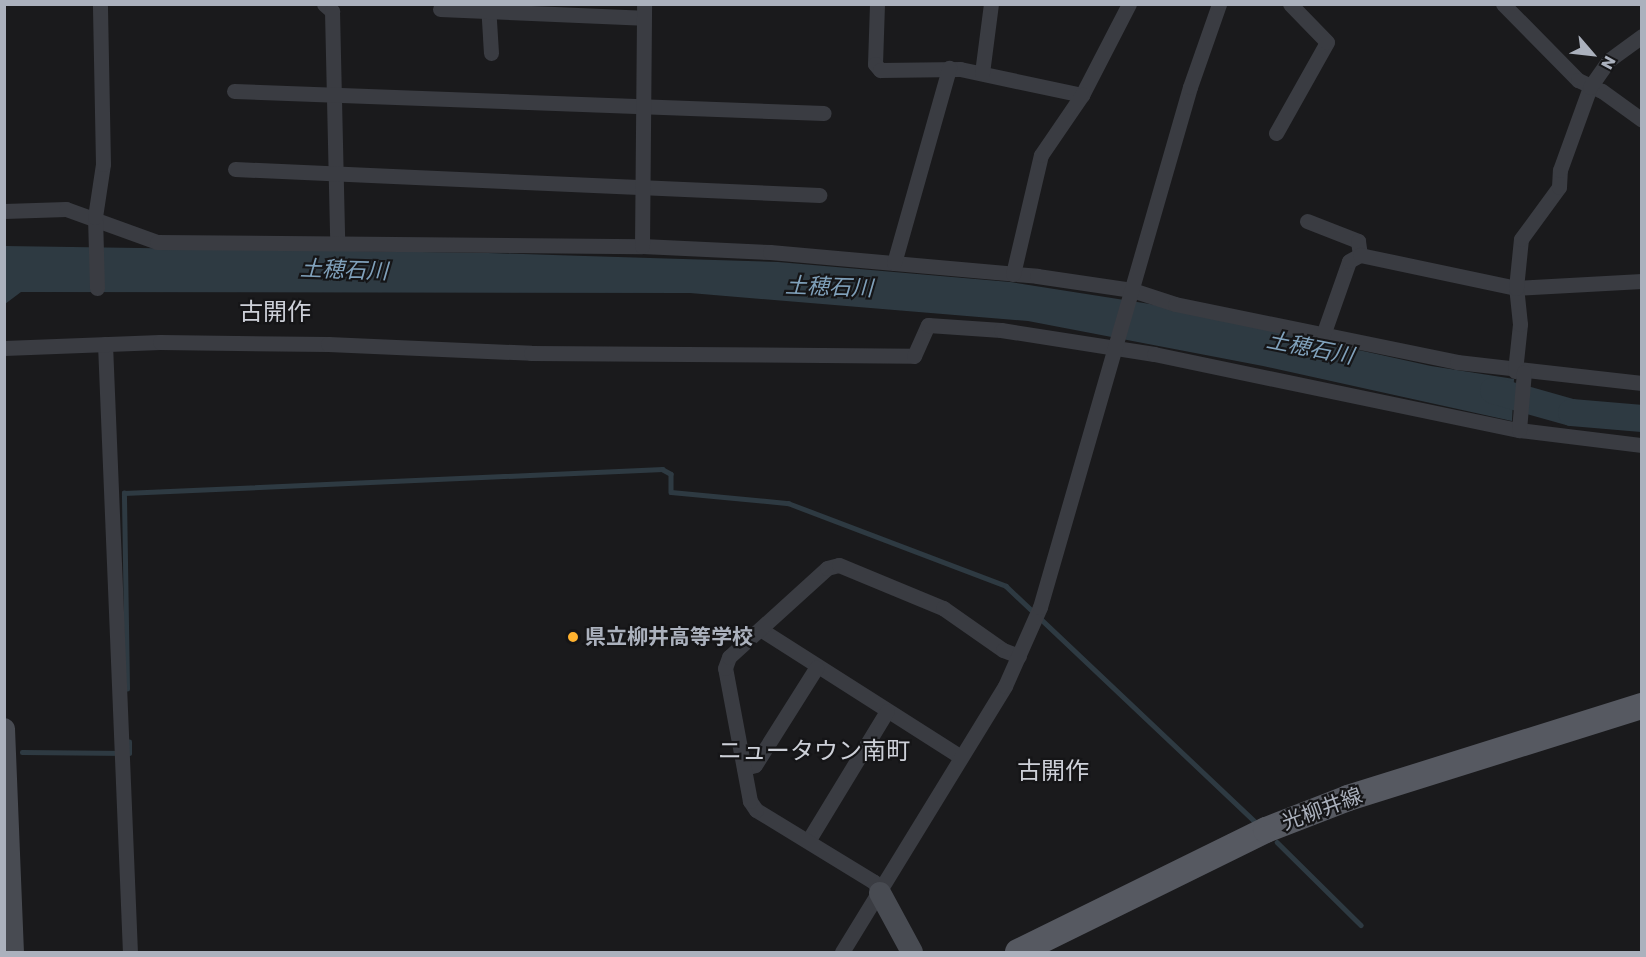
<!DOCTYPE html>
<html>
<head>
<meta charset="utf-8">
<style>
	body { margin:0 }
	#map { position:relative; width:1646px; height:957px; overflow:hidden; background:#1a1a1c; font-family:Poppins,"Noto Sans JP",sans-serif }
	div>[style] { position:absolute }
	.water>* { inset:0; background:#2e3a42 }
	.stream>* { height:4.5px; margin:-2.25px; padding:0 2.25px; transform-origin:2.25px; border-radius:2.25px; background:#2e3a42 }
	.river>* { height:27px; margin:-13.5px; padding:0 13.5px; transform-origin:13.5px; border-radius:13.5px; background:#2e3a42 }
	.street>* { height:15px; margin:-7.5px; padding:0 7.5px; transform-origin:7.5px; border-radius:7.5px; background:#3a3c42 }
	.secondary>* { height:22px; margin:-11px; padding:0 11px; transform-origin:11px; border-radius:11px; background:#484b52 }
	.primary>* { height:26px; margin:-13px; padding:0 13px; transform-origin:13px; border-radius:13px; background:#565961 }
	.dots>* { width:16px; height:16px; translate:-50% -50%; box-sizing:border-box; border:3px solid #151517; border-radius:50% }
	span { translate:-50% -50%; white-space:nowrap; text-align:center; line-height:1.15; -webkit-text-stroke:4.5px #151517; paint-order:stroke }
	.poi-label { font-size:21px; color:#abb1bd; font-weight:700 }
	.left { translate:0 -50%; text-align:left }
	.street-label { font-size:21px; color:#abb1bd }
	.water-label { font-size:22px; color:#80a1bb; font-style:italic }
	.quarter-label { font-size:24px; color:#cdd0d8 }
	.frame { position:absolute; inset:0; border:6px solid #abb1bd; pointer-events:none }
	.north { position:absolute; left:1562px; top:24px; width:60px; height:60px; -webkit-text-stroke:4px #151517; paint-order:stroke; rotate:118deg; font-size:16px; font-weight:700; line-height:24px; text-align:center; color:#abb1bd }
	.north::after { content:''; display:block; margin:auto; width:21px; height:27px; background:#abb1bd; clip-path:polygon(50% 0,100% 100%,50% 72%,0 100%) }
</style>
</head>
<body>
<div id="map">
	<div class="water">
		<div style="clip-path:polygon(5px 246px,488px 253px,778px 262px,1010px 282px,1150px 304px,1431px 366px,1514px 379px,1512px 421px,1263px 366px,1028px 321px,690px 293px,21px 292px,5px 304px)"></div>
	</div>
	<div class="stream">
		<div style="left:127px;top:689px;width:196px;rotate:-90.9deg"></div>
		<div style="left:124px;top:493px;width:539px;rotate:-2.55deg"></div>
		<div style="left:662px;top:469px;width:10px;rotate:29deg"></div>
		<div style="left:671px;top:474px;width:18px;rotate:90deg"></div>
		<div style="left:671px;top:492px;width:118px;rotate:5.4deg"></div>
		<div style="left:788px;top:503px;width:233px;rotate:20.8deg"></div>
		<div style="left:1006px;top:586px;width:345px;rotate:43.4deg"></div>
		<div style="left:22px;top:752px;width:107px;rotate:0.5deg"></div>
		<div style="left:129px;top:753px;width:11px;rotate:-90deg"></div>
		<div style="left:1277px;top:842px;width:118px;rotate:44.7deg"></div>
	</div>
	<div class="river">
		<div style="left:1493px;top:390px;width:81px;rotate:15.8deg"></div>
		<div style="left:1571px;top:412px;width:71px;rotate:4.8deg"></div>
	</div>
	<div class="street">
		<div style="left:324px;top:4px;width:11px;rotate:41deg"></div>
		<div style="left:332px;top:11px;width:229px;rotate:88.7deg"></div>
		<div style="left:488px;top:4px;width:49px;rotate:86.5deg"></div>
		<div style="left:877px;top:4px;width:60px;rotate:91.9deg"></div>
		<div style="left:875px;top:64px;width:8px;rotate:50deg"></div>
		<div style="left:880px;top:70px;width:80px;rotate:-0.7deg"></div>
		<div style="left:960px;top:69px;width:125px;rotate:12deg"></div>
		<div style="left:1082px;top:95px;width:102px;rotate:-62.7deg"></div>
		<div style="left:1503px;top:4px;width:107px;rotate:45.4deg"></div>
		<div style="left:1578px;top:80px;width:26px;rotate:25deg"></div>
		<div style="left:1602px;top:91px;width:49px;rotate:35.9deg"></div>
		<div style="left:440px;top:9px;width:203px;rotate:2.5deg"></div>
		<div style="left:982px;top:73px;width:70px;rotate:-82.6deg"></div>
		<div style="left:234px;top:91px;width:590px;rotate:2.14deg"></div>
		<div style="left:1276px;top:133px;width:104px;rotate:-60.7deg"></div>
		<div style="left:1327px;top:42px;width:53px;rotate:-134.2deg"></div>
		<div style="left:235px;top:169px;width:585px;rotate:2.55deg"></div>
		<div style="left:4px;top:211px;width:62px;rotate:-1.8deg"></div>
		<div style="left:66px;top:209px;width:97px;rotate:19.9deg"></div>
		<div style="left:157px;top:242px;width:485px;rotate:0.5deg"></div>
		<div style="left:642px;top:246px;width:128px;rotate:2.7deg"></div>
		<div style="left:770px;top:252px;width:268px;rotate:5.1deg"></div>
		<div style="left:1037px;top:276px;width:96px;rotate:8.4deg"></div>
		<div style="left:1132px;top:290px;width:45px;rotate:18deg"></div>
		<div style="left:1175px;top:304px;width:288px;rotate:11.6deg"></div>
		<div style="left:1457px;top:362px;width:186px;rotate:6.5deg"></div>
		<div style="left:1307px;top:221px;width:55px;rotate:21.4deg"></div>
		<div style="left:1358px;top:241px;width:14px;rotate:82deg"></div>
		<div style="left:642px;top:246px;width:242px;rotate:-89.5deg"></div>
		<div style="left:894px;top:263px;width:203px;rotate:-74.2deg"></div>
		<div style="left:1013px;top:274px;width:122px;rotate:-76.8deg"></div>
		<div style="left:1041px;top:155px;width:73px;rotate:-55.7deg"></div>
		<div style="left:97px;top:288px;width:71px;rotate:-91.6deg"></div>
		<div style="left:95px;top:217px;width:54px;rotate:-81.4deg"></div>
		<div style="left:103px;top:164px;width:160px;rotate:-91.1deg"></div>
		<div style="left:1323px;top:335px;width:78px;rotate:-70.6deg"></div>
		<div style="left:1349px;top:261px;width:13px;rotate:-29deg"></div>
		<div style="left:1360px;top:255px;width:159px;rotate:11.9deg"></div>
		<div style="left:1516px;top:288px;width:126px;rotate:-3.2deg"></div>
		<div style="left:105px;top:344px;width:609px;rotate:87.65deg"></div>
		<div style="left:4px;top:348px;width:156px;rotate:-2.2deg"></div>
		<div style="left:160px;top:342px;width:168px;rotate:0.7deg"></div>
		<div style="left:328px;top:344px;width:203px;rotate:2.5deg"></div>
		<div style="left:531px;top:353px;width:383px;rotate:0.4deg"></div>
		<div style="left:914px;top:356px;width:34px;rotate:-66deg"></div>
		<div style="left:928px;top:325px;width:73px;rotate:3.9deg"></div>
		<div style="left:1001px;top:330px;width:155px;rotate:8.9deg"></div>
		<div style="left:1154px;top:354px;width:373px;rotate:11.8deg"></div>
		<div style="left:1519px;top:430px;width:124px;rotate:7deg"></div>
		<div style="left:1515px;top:371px;width:47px;rotate:-83.9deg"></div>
		<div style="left:1520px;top:324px;width:36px;rotate:-96deg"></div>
		<div style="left:1516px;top:288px;width:49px;rotate:-84.2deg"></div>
		<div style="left:1521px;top:239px;width:64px;rotate:-53.8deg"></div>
		<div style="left:1559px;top:187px;width:17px;rotate:-87deg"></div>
		<div style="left:1560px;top:170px;width:88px;rotate:-70.1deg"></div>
		<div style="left:1590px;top:87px;width:33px;rotate:-55deg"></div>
		<div style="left:1609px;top:60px;width:41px;rotate:-36deg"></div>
		<div style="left:1519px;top:430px;width:58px;rotate:-85.1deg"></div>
		<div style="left:760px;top:629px;width:238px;rotate:32.5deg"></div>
		<div style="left:744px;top:768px;width:11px;rotate:-15deg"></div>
		<div style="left:755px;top:765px;width:115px;rotate:-57.8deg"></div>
		<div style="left:808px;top:841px;width:152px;rotate:-58.7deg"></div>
		<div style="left:880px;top:893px;width:13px;rotate:-119deg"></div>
		<div style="left:874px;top:882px;width:138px;rotate:-148.6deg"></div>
		<div style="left:756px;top:810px;width:11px;rotate:-124deg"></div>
		<div style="left:750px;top:801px;width:135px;rotate:-100.6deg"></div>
		<div style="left:725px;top:668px;width:12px;rotate:-70deg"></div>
		<div style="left:729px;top:657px;width:132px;rotate:-42.2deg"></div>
		<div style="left:827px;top:568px;width:12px;rotate:-14deg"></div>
		<div style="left:839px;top:565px;width:113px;rotate:22.5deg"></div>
		<div style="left:943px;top:608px;width:73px;rotate:35deg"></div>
		<div style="left:1003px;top:650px;width:17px;rotate:21deg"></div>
		<div style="left:842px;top:952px;width:312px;rotate:-58.5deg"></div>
		<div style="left:1005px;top:686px;width:86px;rotate:-66.1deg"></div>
		<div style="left:1040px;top:607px;width:541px;rotate:-73.91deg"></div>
		<div style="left:1190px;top:87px;width:88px;rotate:-70.7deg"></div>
	</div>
	<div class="secondary">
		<div style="left:4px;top:729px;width:223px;rotate:87.7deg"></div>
		<div style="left:880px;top:893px;width:67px;rotate:61.5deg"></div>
	</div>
	<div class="primary">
		<div style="left:1018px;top:952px;width:276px;rotate:-26.2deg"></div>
		<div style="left:1266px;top:830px;width:88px;rotate:-21.3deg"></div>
		<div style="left:1348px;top:798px;width:308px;rotate:-17.4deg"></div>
	</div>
	<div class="dots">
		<div style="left:573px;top:637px;background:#ffb22f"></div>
	</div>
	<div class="poi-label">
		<span class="left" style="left:585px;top:637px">県立柳井高等学校</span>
	</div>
	<div class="street-label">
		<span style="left:1322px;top:809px;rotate:-20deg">光柳井線</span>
	</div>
	<div class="water-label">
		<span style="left:344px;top:270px;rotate:2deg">土穂石川</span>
		<span style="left:829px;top:287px;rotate:2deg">土穂石川</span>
		<span style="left:1310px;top:348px;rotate:11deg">土穂石川</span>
	</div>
	<div class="quarter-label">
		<span style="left:275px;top:312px">古開作</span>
		<span style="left:814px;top:751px">ニュータウン南町</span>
		<span style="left:1053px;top:771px">古開作</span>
	</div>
	<div class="frame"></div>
	<div class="north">N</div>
</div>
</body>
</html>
